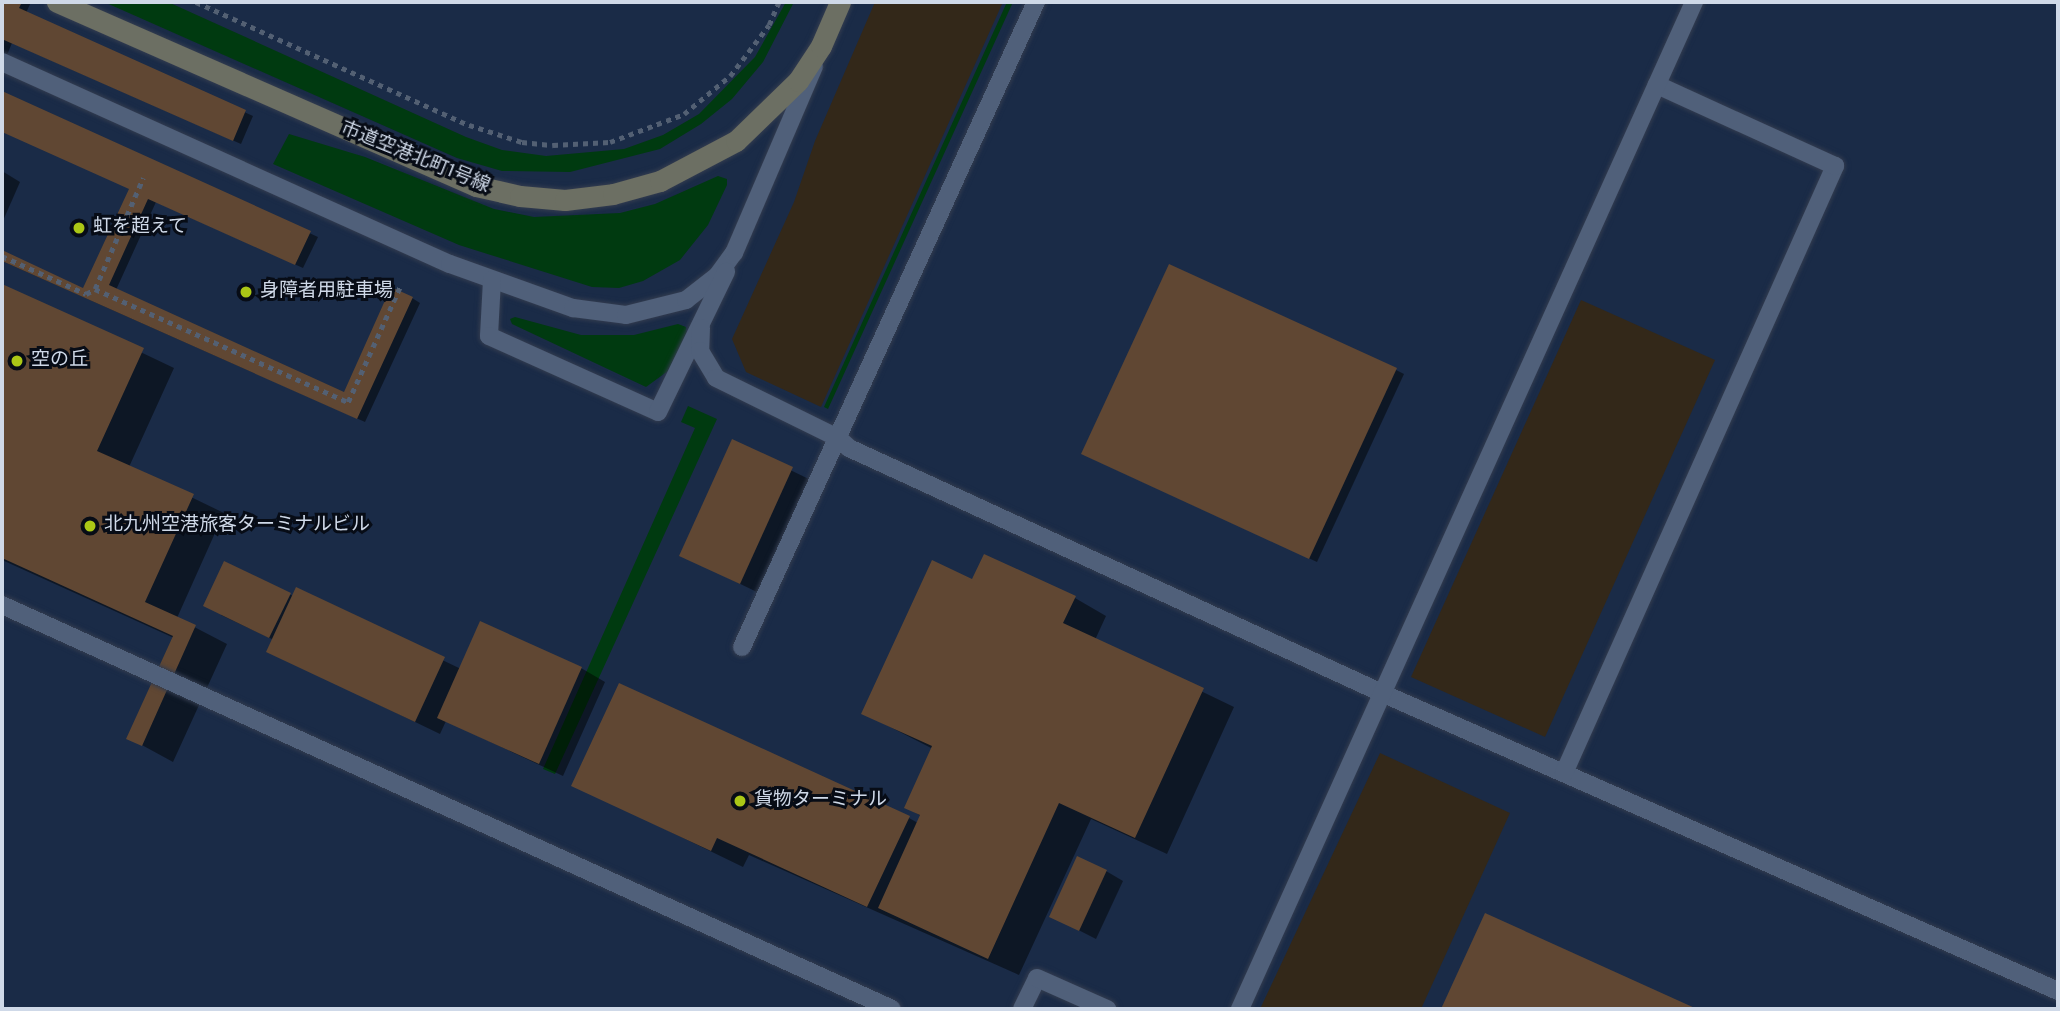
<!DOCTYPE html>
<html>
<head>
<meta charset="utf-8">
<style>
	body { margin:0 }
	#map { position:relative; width:2060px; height:1011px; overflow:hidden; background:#152339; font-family:Overpass,"Noto Sans JP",sans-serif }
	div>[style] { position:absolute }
	.built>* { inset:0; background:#1a2b47 }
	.industrial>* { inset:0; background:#332819 }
	.green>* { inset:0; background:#003a10 }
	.shadow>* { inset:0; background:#0007 }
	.building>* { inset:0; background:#604733 }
	.path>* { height:4.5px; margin-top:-2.25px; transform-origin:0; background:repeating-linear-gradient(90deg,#536073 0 5px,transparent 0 10px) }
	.roads { filter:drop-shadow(0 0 2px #333c4f) drop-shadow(0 0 2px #333c4f) }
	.lane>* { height:18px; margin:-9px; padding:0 9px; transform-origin:9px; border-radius:9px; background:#50607a }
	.secondary>* { height:21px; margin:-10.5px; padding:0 10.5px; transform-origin:10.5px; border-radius:10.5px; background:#6c6f63 }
	.dots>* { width:19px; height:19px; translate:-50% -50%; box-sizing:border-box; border:4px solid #070c16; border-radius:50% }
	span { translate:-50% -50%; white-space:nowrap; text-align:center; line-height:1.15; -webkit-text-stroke:6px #070c16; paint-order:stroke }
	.street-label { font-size:19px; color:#cfd9e8 }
	.poi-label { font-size:19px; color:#cfd9e8 }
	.left { translate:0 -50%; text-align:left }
	.frame { position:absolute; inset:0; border:4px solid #cfd9e8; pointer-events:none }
</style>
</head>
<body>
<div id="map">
	<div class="built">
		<div style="clip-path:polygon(2px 2px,2058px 2px,2058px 1009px,2px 1009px)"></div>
	</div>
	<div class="industrial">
		<div style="clip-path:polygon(875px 2px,1003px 2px,821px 407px,746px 372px,732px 339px,794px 202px,815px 141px)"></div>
		<div style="clip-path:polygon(1581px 300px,1715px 360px,1545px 737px,1411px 677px)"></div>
		<div style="clip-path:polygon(1380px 753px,1510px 813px,1421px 1009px,1260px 1009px)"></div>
	</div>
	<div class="green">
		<div style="clip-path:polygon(104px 2px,168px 2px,466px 137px,502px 150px,546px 156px,624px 149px,663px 135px,699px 114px,755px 57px,786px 2px,794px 2px,763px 62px,732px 99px,701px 124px,660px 149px,570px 172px,502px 171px,457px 158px)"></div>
		<div style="clip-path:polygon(1007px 2px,1013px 2px,828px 409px,824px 407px)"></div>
		<div style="clip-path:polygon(289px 134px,365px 157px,494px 209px,534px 217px,620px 213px,655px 204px,718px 176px,727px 179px,727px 185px,708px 225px,680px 260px,643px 281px,619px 288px,592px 287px,459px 245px,273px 164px)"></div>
		<div style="clip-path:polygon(515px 317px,581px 335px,634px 335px,678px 324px,686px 327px,687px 335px,668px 371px,646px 387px,512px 324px,510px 319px)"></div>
		<div style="clip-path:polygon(688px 406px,717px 419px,555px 774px,543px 769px,695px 428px,681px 422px)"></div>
	</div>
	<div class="shadow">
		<div style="clip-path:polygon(2px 2px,31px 2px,26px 13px,253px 116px,241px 144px,12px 43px,2px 67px)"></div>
		<div style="clip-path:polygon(2px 93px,318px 237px,303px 268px,156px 202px,116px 290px,345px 394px,412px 298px,420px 303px,365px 422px,2px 261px,2px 252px,84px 291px,131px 189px,2px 131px)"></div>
		<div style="clip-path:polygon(2px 171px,20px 182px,2px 223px)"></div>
		<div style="clip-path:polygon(2px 286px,174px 368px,129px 467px,224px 513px,177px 618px,227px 644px,173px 762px,129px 738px,174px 638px,2px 560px)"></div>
		<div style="clip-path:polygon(1396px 370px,1404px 374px,1317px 562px,1091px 458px)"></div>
		<div style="clip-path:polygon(733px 442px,817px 483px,765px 596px,681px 555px)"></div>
		<div style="clip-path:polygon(225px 564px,293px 596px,297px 590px,461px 669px,581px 668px,605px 682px,563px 776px,446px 721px,440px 734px,268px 651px,274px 640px,221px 615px)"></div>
		<div style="clip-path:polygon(973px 581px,1075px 598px,1106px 616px,1095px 640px,1234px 707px,1167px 854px,1091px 819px,1019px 975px,749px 855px,743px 867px,574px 785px,909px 818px,918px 823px,921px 816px,906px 807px,933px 749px,863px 713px)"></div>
		<div style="clip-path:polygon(1106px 871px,1123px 881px,1096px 939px,1051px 916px)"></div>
		<div style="clip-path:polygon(1486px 915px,1693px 1009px,1443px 1009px)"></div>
	</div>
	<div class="building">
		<div style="clip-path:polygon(2px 2px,22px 2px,19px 8px,246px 110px,233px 141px,4px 40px,2px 45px)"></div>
		<div style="clip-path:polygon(2px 91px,311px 231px,295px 265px,148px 199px,109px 285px,344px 392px,391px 287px,413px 297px,357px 419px,2px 261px,2px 250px,83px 288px,129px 189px,2px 132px)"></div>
		<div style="clip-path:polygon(1169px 264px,1397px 368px,1309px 559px,1081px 454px)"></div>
		<div style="clip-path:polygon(2px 284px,144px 348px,97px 451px,194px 494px,145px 602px,196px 625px,142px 746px,126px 739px,173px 636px,2px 558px)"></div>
		<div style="clip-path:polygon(732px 439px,793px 467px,740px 584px,679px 556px)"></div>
		<div style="clip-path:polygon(984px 554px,1076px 596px,1063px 623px,1204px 688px,1135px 838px,1059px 803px,988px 959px,878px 908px,920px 815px,904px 808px,932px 746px,861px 714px,932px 560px,972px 579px)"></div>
		<div style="clip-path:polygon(224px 561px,291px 593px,269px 638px,203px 606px)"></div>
		<div style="clip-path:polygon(296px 587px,445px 657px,415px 722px,266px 652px)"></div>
		<div style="clip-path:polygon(480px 621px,582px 667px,539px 764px,437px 718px)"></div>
		<div style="clip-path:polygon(619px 683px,910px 816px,867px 907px,717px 838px,711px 851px,571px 786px)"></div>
		<div style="clip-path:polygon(1077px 856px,1107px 870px,1079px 931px,1049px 917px)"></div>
		<div style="clip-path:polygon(1485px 913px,1697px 1009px,1441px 1009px)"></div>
	</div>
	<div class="path">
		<div style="left:196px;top:2px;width:299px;rotate:24.3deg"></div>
		<div style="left:469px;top:125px;width:56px;rotate:17.8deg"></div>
		<div style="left:522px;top:142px;width:31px;rotate:6deg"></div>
		<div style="left:553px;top:145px;width:57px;rotate:-3deg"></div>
		<div style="left:610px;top:142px;width:79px;rotate:-20.7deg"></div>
		<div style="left:684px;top:114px;width:60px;rotate:-39.6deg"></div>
		<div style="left:730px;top:76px;width:64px;rotate:-52.6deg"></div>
		<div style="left:769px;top:25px;width:25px;rotate:-67deg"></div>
		<div style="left:2px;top:256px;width:92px;rotate:24.3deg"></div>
		<div style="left:86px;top:294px;width:10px;rotate:-29deg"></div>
		<div style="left:95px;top:289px;width:277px;rotate:24.1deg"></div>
		<div style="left:348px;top:402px;width:126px;rotate:-65.7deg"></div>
		<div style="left:95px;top:289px;width:121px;rotate:-66.6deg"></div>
	</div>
	<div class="roads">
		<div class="lane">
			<div style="left:2px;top:62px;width:491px;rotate:24.3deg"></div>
			<div style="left:450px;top:264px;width:131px;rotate:19.7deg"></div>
			<div style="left:573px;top:308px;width:53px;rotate:7.5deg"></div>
			<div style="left:626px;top:315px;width:62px;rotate:-14deg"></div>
			<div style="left:686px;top:300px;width:39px;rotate:-38deg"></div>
			<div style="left:717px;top:276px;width:29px;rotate:-54deg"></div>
			<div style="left:734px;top:253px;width:203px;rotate:-66.8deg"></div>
			<div style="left:492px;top:280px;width:56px;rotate:93.1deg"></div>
			<div style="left:489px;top:336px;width:185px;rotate:24.2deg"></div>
			<div style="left:658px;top:412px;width:156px;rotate:-64.1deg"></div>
			<div style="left:701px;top:328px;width:23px;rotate:92deg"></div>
			<div style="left:700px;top:351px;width:31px;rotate:59deg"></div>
			<div style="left:716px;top:378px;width:136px;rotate:26.2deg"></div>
			<div style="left:838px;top:438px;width:15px;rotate:42deg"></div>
			<div style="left:849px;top:448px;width:589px;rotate:24.69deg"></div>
			<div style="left:1384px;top:694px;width:737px;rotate:23.78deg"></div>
			<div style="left:2px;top:605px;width:977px;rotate:24.41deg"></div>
			<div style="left:742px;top:647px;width:709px;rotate:-65.5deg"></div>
			<div style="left:1564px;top:773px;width:665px;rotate:-65.94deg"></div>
			<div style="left:1835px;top:166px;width:196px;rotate:-155.5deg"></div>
			<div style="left:1022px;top:1009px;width:34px;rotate:-64deg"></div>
			<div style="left:1037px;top:978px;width:77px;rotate:23.9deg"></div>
			<div style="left:1240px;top:1009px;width:1105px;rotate:-65.73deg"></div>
		</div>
		<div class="secondary">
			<div style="left:57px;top:2px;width:458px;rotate:23.7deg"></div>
			<div style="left:476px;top:186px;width:45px;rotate:12.8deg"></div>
			<div style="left:520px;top:196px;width:45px;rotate:5.1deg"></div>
			<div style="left:565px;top:200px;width:48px;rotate:-7.1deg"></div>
			<div style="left:613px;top:194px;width:49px;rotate:-15.5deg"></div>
			<div style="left:660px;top:181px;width:86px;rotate:-27.8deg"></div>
			<div style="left:736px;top:141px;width:86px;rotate:-44.1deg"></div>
			<div style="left:798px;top:81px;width:42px;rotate:-56.7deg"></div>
			<div style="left:821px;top:46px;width:48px;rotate:-66.6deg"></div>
		</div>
	</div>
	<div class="dots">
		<div style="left:79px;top:228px;background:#abc716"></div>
		<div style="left:246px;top:292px;background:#abc716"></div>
		<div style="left:17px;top:361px;background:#abc716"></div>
		<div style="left:90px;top:526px;background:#abc716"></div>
		<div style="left:740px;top:801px;background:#abc716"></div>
	</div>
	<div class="street-label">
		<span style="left:415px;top:158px;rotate:22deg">市道空港北町1号線</span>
	</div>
	<div class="poi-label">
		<span class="left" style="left:93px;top:228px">虹を超えて</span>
		<span class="left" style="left:260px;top:292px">身障者用駐車場</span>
		<span class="left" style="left:31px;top:361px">空の丘</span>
		<span class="left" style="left:104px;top:526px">北九州空港旅客ターミナルビル</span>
		<span class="left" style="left:754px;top:801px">貨物ターミナル</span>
	</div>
	<div class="frame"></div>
</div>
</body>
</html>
